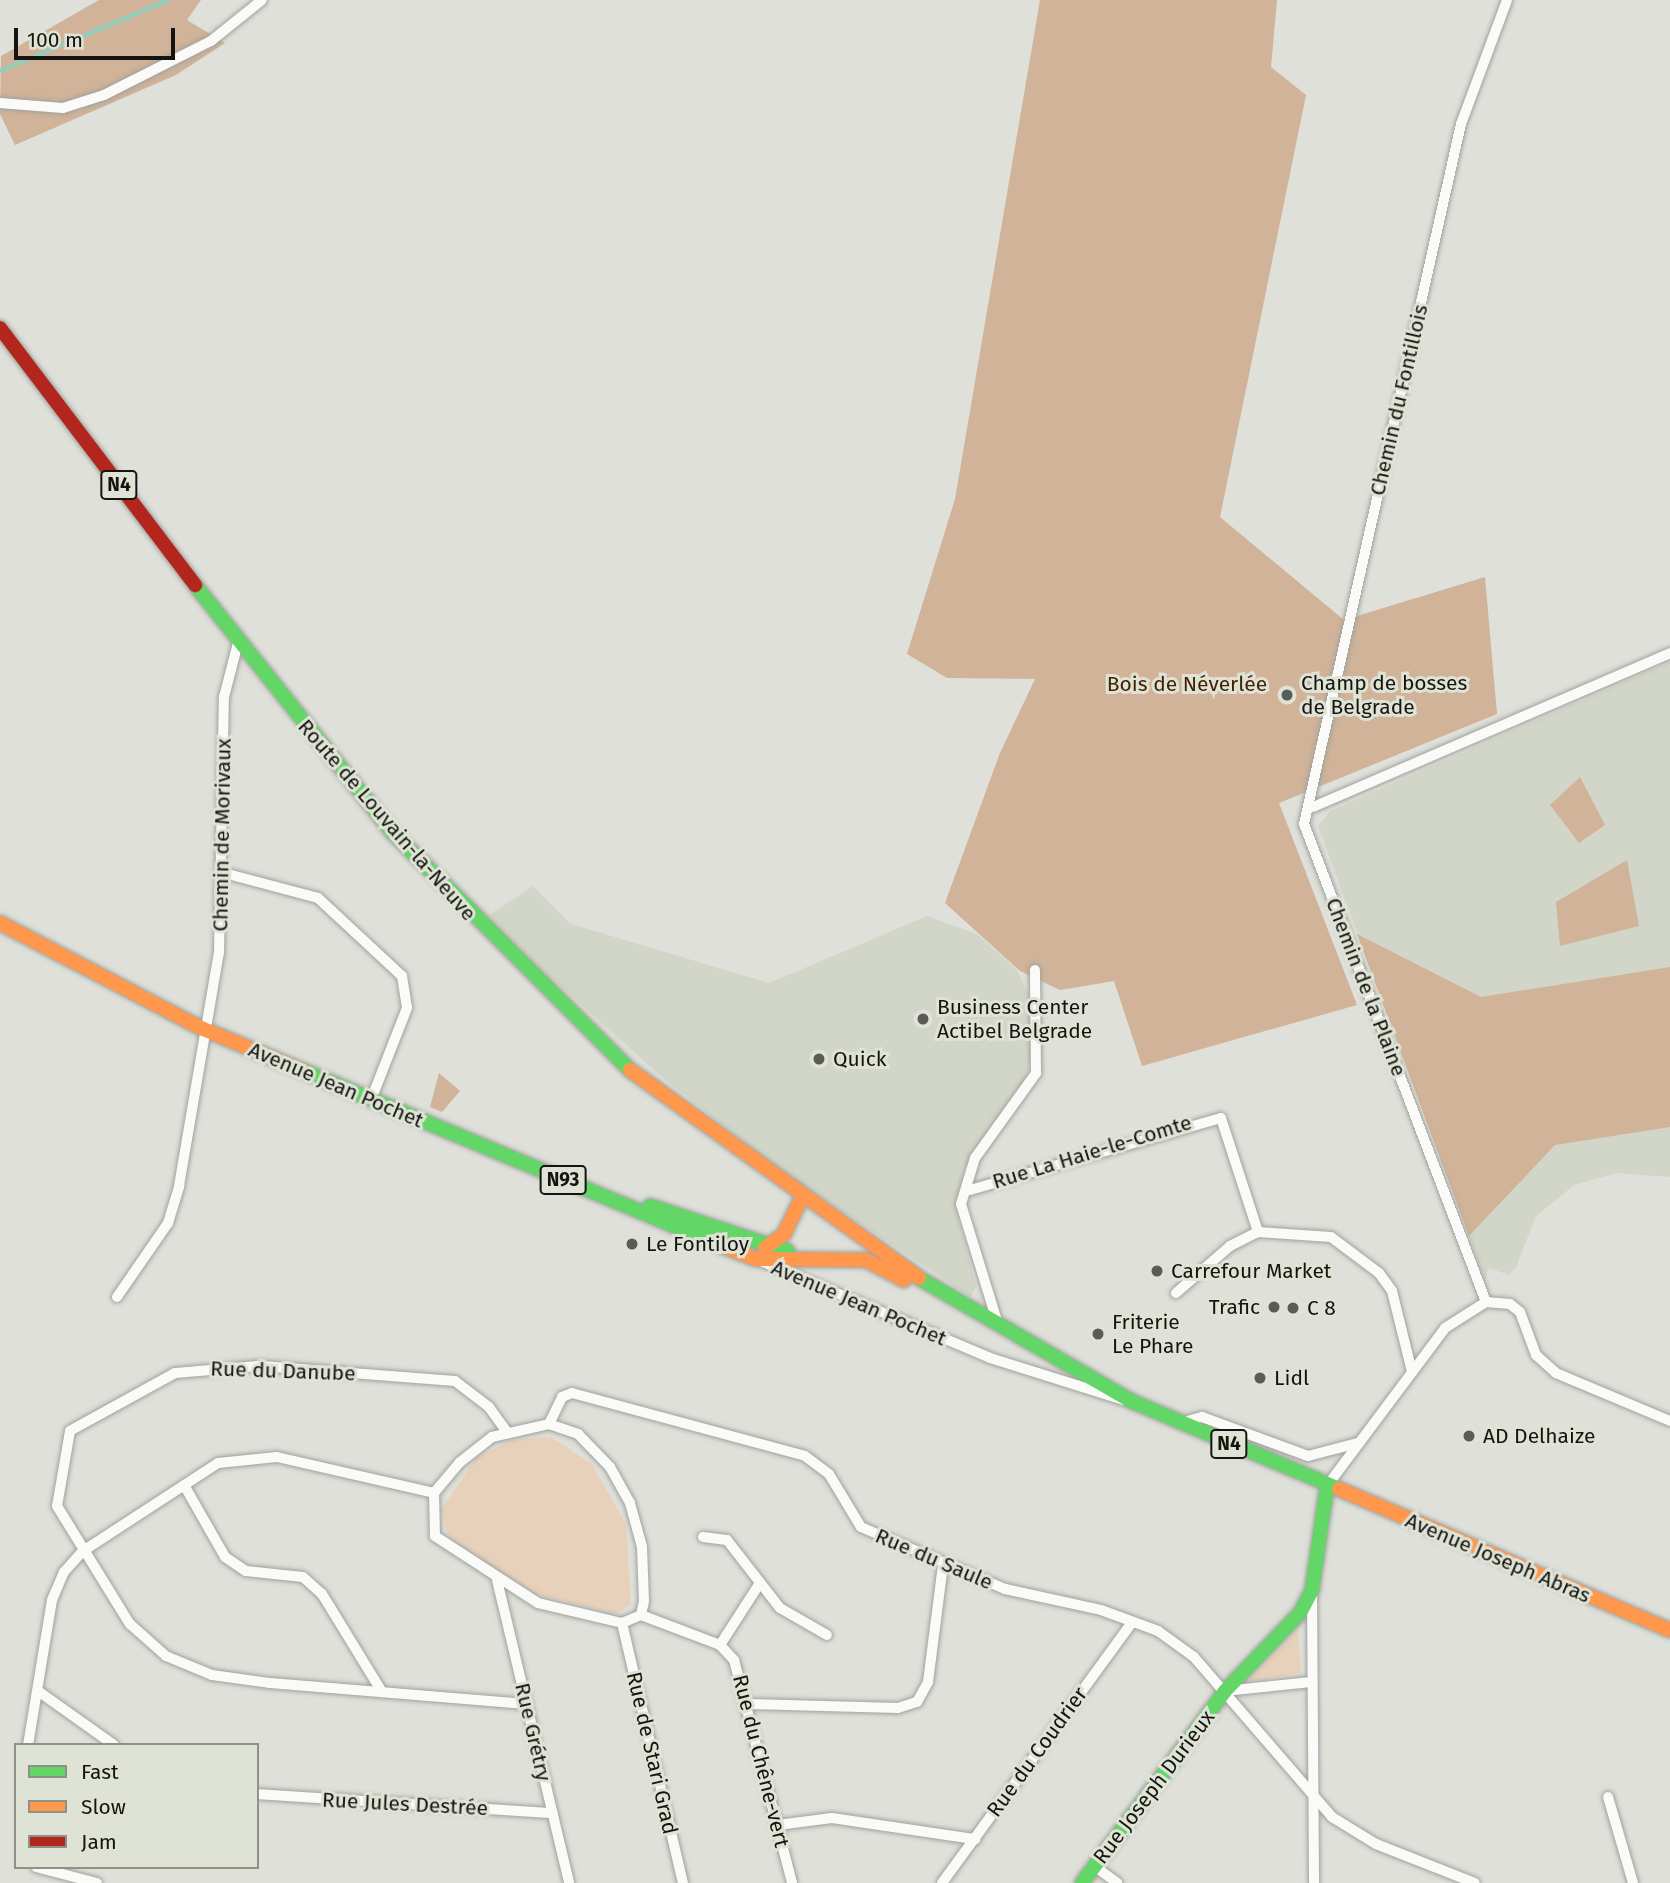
<!DOCTYPE html>
<html>
<head>
<meta charset="utf-8">
<style>
	body { margin:0 }
	#map { position:relative; width:1670px; height:1883px; overflow:hidden; background:#dee0d9; font-family:"Fira Sans",sans-serif }
	div>[style] { position:absolute }
	.built>* { inset:0; background:#d2d6c8 }
	.green>* { inset:0; background:#e8d1bb }
	.forest>* { inset:0; background:#d0b398 }
	.stream>* { height:3.5px; margin:-1.75px; padding:0 1.75px; transform-origin:1.75px; border-radius:1.75px; background:#90cebe }
	.roads { filter:drop-shadow(0 0 2px #a0a29d) drop-shadow(0 0 2px #a0a29d) }
	.street>* { height:10px; margin:-5px; padding:0 5px; transform-origin:5px; border-radius:5px; background:#fafaf9 }
	.fast>* { height:14px; margin:-7px; padding:0 7px; transform-origin:7px; border-radius:7px; background:#63d668 }
	.slow>* { height:14px; margin:-7px; padding:0 7px; transform-origin:7px; border-radius:7px; background:#ff974d }
	.jam>* { height:14px; margin:-7px; padding:0 7px; transform-origin:7px; border-radius:7px; background:#b3261e }
	.dots>* { width:19px; height:19px; translate:-50% -50%; box-sizing:border-box; border:4px solid #dfe3d6; border-radius:50% }
	span { translate:-50% -50%; white-space:nowrap; text-align:center; line-height:1.15; -webkit-text-stroke:6px #dfe3d6; paint-order:stroke }
	.shield-label span { padding:2px 5px; background:#dfe3d6; border:2px solid; border-radius:5px; -webkit-text-stroke-width:0 }
	.shield-label { font-size:19px; color:#141511; font-weight:700 }
	.street-label { font-size:21px; color:#141511 }
	.poi-label { font-size:21px; color:#141511 }
	.left { translate:0 -50%; text-align:left }
	.right { translate:-100% -50%; text-align:right }
	.park-label { font-size:21px; color:#442100 }
	.legend { position:absolute; left:14px; top:1743px; width:245px; height:126px; box-sizing:border-box; background:#dfe3d6; border:2px solid #8e9187; margin:0; padding:9px 12px; list-style:none; font-size:21px; color:#141511 }
	.legend li { display:flex; align-items:center; gap:14px; height:35px }
	.legend b { width:35px; border:2px solid #8e9187 }
	.scale { position:absolute; left:14px; top:28px; width:161px; height:32px; box-sizing:border-box; border:4px solid #141511; border-top:0; padding-left:9px; font-size:21px; line-height:24px; white-space:nowrap; color:#141511; -webkit-text-stroke:5px #dfe3d6; paint-order:stroke }
</style>
</head>
<body>
<div id="map">
	<div class="built">
		<div style="clip-path:polygon(1670px 662px,1670px 1177px,1616px 1173px,1574px 1185px,1536px 1216px,1516px 1267px,1509px 1275px,1489px 1268px,1485px 1280px,1318px 826px,1330px 811px)"></div>
		<div style="clip-path:polygon(533px 886px,571px 924px,769px 983px,927px 916px,977px 934px,1017px 970px,1029px 995px,1034px 1052px,1021px 1089px,964px 1169px,956px 1210px,976px 1286px,971px 1297px,781px 1171px,663px 1078px,548px 975px,489px 915px)"></div>
	</div>
	<div class="green">
		<div style="clip-path:polygon(551px 1437px,592px 1464px,626px 1524px,631px 1604px,616px 1614px,535px 1594px,449px 1538px,441px 1510px,476px 1458px,511px 1440px)"></div>
		<div style="clip-path:polygon(1298px 1629px,1301px 1673px,1252px 1681px,1250px 1679px)"></div>
	</div>
	<div class="forest">
		<div style="clip-path:polygon(99px 0,201px 0,187px 20px,225px 43px,176px 75px,15px 145px,0 114px,1px 56px)"></div>
		<div style="clip-path:polygon(1040px 0,1277px 0,1271px 67px,1306px 95px,1220px 517px,1344px 620px,1485px 577px,1497px 714px,1279px 803px,1357px 1005px,1142px 1066px,1114px 981px,1060px 990px,1020px 971px,945px 903px,1000px 753px,1035px 679px,947px 678px,907px 654px,955px 499px)"></div>
		<div style="clip-path:polygon(1580px 777px,1605px 825px,1579px 843px,1550px 805px)"></div>
		<div style="clip-path:polygon(1627px 860px,1639px 926px,1560px 946px,1556px 902px)"></div>
		<div style="clip-path:polygon(1357px 934px,1481px 997px,1670px 967px,1670px 1127px,1555px 1145px,1469px 1236px)"></div>
		<div style="clip-path:polygon(439px 1073px,460px 1091px,442px 1112px,430px 1107px)"></div>
	</div>
	<div class="stream">
		<div style="left:0;top:71px;width:183px;rotate:-22.8deg"></div>
	</div>
	<div class="roads">
		<div class="street">
			<div style="left:0;top:103px;width:63px;rotate:4.5deg"></div>
			<div style="left:63px;top:108px;width:43px;rotate:-17.6deg"></div>
			<div style="left:104px;top:95px;width:120px;rotate:-26.8deg"></div>
			<div style="left:211px;top:41px;width:65px;rotate:-38.8deg"></div>
			<div style="left:1313px;top:807px;width:389px;rotate:-23.3deg"></div>
			<div style="left:224px;top:873px;width:97px;rotate:14.9deg"></div>
			<div style="left:318px;top:898px;width:115px;rotate:42.9deg"></div>
			<div style="left:402px;top:976px;width:32px;rotate:81deg"></div>
			<div style="left:407px;top:1008px;width:99px;rotate:111.4deg"></div>
			<div style="left:970px;top:1190px;width:261px;rotate:-16deg"></div>
			<div style="left:1221px;top:1118px;width:120px;rotate:72deg"></div>
			<div style="left:763px;top:1262px;width:246px;rotate:22.9deg"></div>
			<div style="left:990px;top:1358px;width:140px;rotate:17.4deg"></div>
			<div style="left:1176px;top:1293px;width:72px;rotate:-41deg"></div>
			<div style="left:1230px;top:1246px;width:31px;rotate:-27deg"></div>
			<div style="left:1258px;top:1232px;width:73px;rotate:3.9deg"></div>
			<div style="left:1331px;top:1237px;width:60px;rotate:36.9deg"></div>
			<div style="left:1379px;top:1273px;width:22px;rotate:54deg"></div>
			<div style="left:1392px;top:1291px;width:83px;rotate:76.1deg"></div>
			<div style="left:117px;top:1297px;width:90px;rotate:-55.4deg"></div>
			<div style="left:168px;top:1223px;width:39px;rotate:-73deg"></div>
			<div style="left:179px;top:1186px;width:237px;rotate:-80.3deg"></div>
			<div style="left:219px;top:952px;width:255px;rotate:-88.9deg"></div>
			<div style="left:224px;top:697px;width:56px;rotate:-75.5deg"></div>
			<div style="left:1486px;top:1302px;width:511px;rotate:-110.84deg"></div>
			<div style="left:1304px;top:824px;width:717px;rotate:-77.36deg"></div>
			<div style="left:1461px;top:124px;width:132px;rotate:-69.6deg"></div>
			<div style="left:1486px;top:1302px;width:24px;rotate:5deg"></div>
			<div style="left:1510px;top:1304px;width:13px;rotate:39deg"></div>
			<div style="left:1520px;top:1312px;width:46px;rotate:69.6deg"></div>
			<div style="left:1536px;top:1355px;width:27px;rotate:42deg"></div>
			<div style="left:1556px;top:1373px;width:124px;rotate:22.8deg"></div>
			<div style="left:997px;top:1321px;width:122px;rotate:-107.1deg"></div>
			<div style="left:961px;top:1204px;width:48px;rotate:-73.1deg"></div>
			<div style="left:975px;top:1158px;width:105px;rotate:-54.3deg"></div>
			<div style="left:1036px;top:1073px;width:103px;rotate:-90.6deg"></div>
			<div style="left:1184px;top:1422px;width:19px;rotate:-16deg"></div>
			<div style="left:1202px;top:1417px;width:113px;rotate:20.2deg"></div>
			<div style="left:1308px;top:1456px;width:52px;rotate:-14.6deg"></div>
			<div style="left:549px;top:1424px;width:30px;rotate:-64deg"></div>
			<div style="left:562px;top:1397px;width:11px;rotate:-22deg"></div>
			<div style="left:572px;top:1393px;width:241px;rotate:15.1deg"></div>
			<div style="left:805px;top:1456px;width:30px;rotate:37deg"></div>
			<div style="left:829px;top:1474px;width:62px;rotate:58.9deg"></div>
			<div style="left:861px;top:1527px;width:157px;rotate:23.3deg"></div>
			<div style="left:1005px;top:1589px;width:98px;rotate:12.3deg"></div>
			<div style="left:1101px;top:1610px;width:61px;rotate:20.2deg"></div>
			<div style="left:1158px;top:1631px;width:44px;rotate:35.8deg"></div>
			<div style="left:1194px;top:1657px;width:211px;rotate:49.2deg"></div>
			<div style="left:1332px;top:1817px;width:52px;rotate:31.5deg"></div>
			<div style="left:1376px;top:1844px;width:106px;rotate:21.5deg"></div>
			<div style="left:549px;top:1424px;width:31px;rotate:19deg"></div>
			<div style="left:578px;top:1434px;width:46px;rotate:45.9deg"></div>
			<div style="left:610px;top:1467px;width:41px;rotate:60.9deg"></div>
			<div style="left:630px;top:1503px;width:46px;rotate:74.7deg"></div>
			<div style="left:642px;top:1547px;width:54px;rotate:87.9deg"></div>
			<div style="left:644px;top:1601px;width:14px;rotate:102deg"></div>
			<div style="left:641px;top:1615px;width:21px;rotate:157deg"></div>
			<div style="left:622px;top:1623px;width:86px;rotate:-166.6deg"></div>
			<div style="left:538px;top:1603px;width:123px;rotate:-147deg"></div>
			<div style="left:435px;top:1536px;width:43px;rotate:-91.3deg"></div>
			<div style="left:434px;top:1493px;width:39px;rotate:-50deg"></div>
			<div style="left:459px;top:1463px;width:42px;rotate:-38.2deg"></div>
			<div style="left:492px;top:1437px;width:58px;rotate:-12.8deg"></div>
			<div style="left:507px;top:1432px;width:31px;rotate:-126deg"></div>
			<div style="left:489px;top:1407px;width:43px;rotate:-142.6deg"></div>
			<div style="left:455px;top:1381px;width:198px;rotate:-175.6deg"></div>
			<div style="left:258px;top:1366px;width:83px;rotate:175.2deg"></div>
			<div style="left:175px;top:1373px;width:120px;rotate:151.1deg"></div>
			<div style="left:70px;top:1431px;width:76px;rotate:99.8deg"></div>
			<div style="left:57px;top:1506px;width:139px;rotate:58.3deg"></div>
			<div style="left:130px;top:1624px;width:48px;rotate:41.6deg"></div>
			<div style="left:166px;top:1656px;width:50px;rotate:22.4deg"></div>
			<div style="left:212px;top:1675px;width:59px;rotate:7.9deg"></div>
			<div style="left:270px;top:1683px;width:257px;rotate:4.7deg"></div>
			<div style="left:184px;top:1485px;width:83px;rotate:60.3deg"></div>
			<div style="left:225px;top:1557px;width:25px;rotate:34deg"></div>
			<div style="left:246px;top:1571px;width:57px;rotate:6deg"></div>
			<div style="left:303px;top:1577px;width:25px;rotate:42deg"></div>
			<div style="left:322px;top:1594px;width:115px;rotate:58.5deg"></div>
			<div style="left:1327px;top:1486px;width:197px;rotate:-53.2deg"></div>
			<div style="left:1445px;top:1328px;width:49px;rotate:-32.4deg"></div>
			<div style="left:703px;top:1537px;width:24px;rotate:7deg"></div>
			<div style="left:727px;top:1540px;width:86px;rotate:52.1deg"></div>
			<div style="left:780px;top:1608px;width:54px;rotate:29.9deg"></div>
			<div style="left:497px;top:1580px;width:311px;rotate:76.6deg"></div>
			<div style="left:1312px;top:1590px;width:293px;rotate:89.6deg"></div>
			<div style="left:641px;top:1615px;width:85px;rotate:20.8deg"></div>
			<div style="left:720px;top:1645px;width:21px;rotate:47deg"></div>
			<div style="left:734px;top:1660px;width:230px;rotate:75.4deg"></div>
			<div style="left:622px;top:1623px;width:267px;rotate:76.8deg"></div>
			<div style="left:720px;top:1645px;width:74px;rotate:-57.2deg"></div>
			<div style="left:38px;top:1691px;width:93px;rotate:35.4deg"></div>
			<div style="left:1225px;top:1691px;width:86px;rotate:-6deg"></div>
			<div style="left:749px;top:1704px;width:149px;rotate:1.5deg"></div>
			<div style="left:898px;top:1708px;width:20px;rotate:-18deg"></div>
			<div style="left:917px;top:1702px;width:23px;rotate:-61deg"></div>
			<div style="left:928px;top:1682px;width:118px;rotate:-82.7deg"></div>
			<div style="left:28px;top:1745px;width:147px;rotate:-80.6deg"></div>
			<div style="left:52px;top:1600px;width:30px;rotate:-67deg"></div>
			<div style="left:64px;top:1572px;width:28px;rotate:-48deg"></div>
			<div style="left:83px;top:1551px;width:161px;rotate:-33.1deg"></div>
			<div style="left:218px;top:1463px;width:59px;rotate:-5.8deg"></div>
			<div style="left:277px;top:1457px;width:161px;rotate:12.9deg"></div>
			<div style="left:257px;top:1794px;width:296px;rotate:3.7deg"></div>
			<div style="left:1608px;top:1797px;width:90px;rotate:73.8deg"></div>
			<div style="left:778px;top:1825px;width:54px;rotate:-7.4deg"></div>
			<div style="left:832px;top:1818px;width:145px;rotate:8.4deg"></div>
			<div style="left:1094px;top:1866px;width:29px;rotate:36deg"></div>
			<div style="left:36px;top:1867px;width:63px;rotate:14.7deg"></div>
			<div style="left:942px;top:1883px;width:323px;rotate:-53.9deg"></div>
		</div>
		<div class="fast">
			<div style="left:195px;top:585px;width:316px;rotate:51.4deg"></div>
			<div style="left:392px;top:832px;width:337px;rotate:45deg"></div>
			<div style="left:304px;top:1071px;width:442px;rotate:22.7deg"></div>
			<div style="left:650px;top:1206px;width:145px;rotate:18.1deg"></div>
			<div style="left:919px;top:1278px;width:245px;rotate:30.1deg"></div>
			<div style="left:1131px;top:1401px;width:226px;rotate:22.9deg"></div>
			<div style="left:1082px;top:1883px;width:239px;rotate:-53.3deg"></div>
			<div style="left:1225px;top:1691px;width:108px;rotate:-46.1deg"></div>
			<div style="left:1300px;top:1613px;width:26px;rotate:-62deg"></div>
			<div style="left:1312px;top:1590px;width:105px;rotate:-81.8deg"></div>
		</div>
		<div class="slow">
			<div style="left:0;top:923px;width:227px;rotate:27.6deg"></div>
			<div style="left:201px;top:1028px;width:112px;rotate:22.7deg"></div>
			<div style="left:630px;top:1070px;width:356px;rotate:35.7deg"></div>
			<div style="left:712px;top:1242px;width:47px;rotate:21.1deg"></div>
			<div style="left:756px;top:1259px;width:110px;rotate:0.5deg"></div>
			<div style="left:866px;top:1260px;width:43px;rotate:27.8deg"></div>
			<div style="left:765px;top:1248px;width:24px;rotate:-36deg"></div>
			<div style="left:784px;top:1234px;width:34px;rotate:-64deg"></div>
			<div style="left:1339px;top:1489px;width:360px;rotate:23.1deg"></div>
		</div>
		<div class="jam">
			<div style="left:0;top:328px;width:323px;rotate:52.8deg"></div>
		</div>
	</div>
	<div class="dots">
		<div style="left:1287px;top:695px;background:#5b5c57"></div>
		<div style="left:923px;top:1019px;background:#5b5c57"></div>
		<div style="left:819px;top:1059px;background:#5b5c57"></div>
		<div style="left:632px;top:1244px;background:#5b5c57"></div>
		<div style="left:1157px;top:1271px;background:#5b5c57"></div>
		<div style="left:1274px;top:1307px;background:#5b5c57"></div>
		<div style="left:1293px;top:1308px;background:#5b5c57"></div>
		<div style="left:1098px;top:1334px;background:#5b5c57"></div>
		<div style="left:1260px;top:1378px;background:#5b5c57"></div>
		<div style="left:1469px;top:1436px;background:#5b5c57"></div>
	</div>
	<div class="shield-label">
		<span style="left:119px;top:485px">N4</span>
		<span style="left:563px;top:1180px">N93</span>
		<span style="left:1229px;top:1444px">N4</span>
	</div>
	<div class="street-label">
		<span style="left:1399px;top:400px;rotate:-77deg">Chemin du Fontillois</span>
		<span style="left:387px;top:820px;rotate:49deg">Route de Louvain-la-Neuve</span>
		<span style="left:222px;top:835px;rotate:-89deg">Chemin de Morivaux</span>
		<span style="left:1366px;top:987px;rotate:69deg">Chemin de la Plaine</span>
		<span style="left:336px;top:1085px;rotate:23deg">Avenue Jean Pochet</span>
		<span style="left:1092px;top:1152px;rotate:-17deg">Rue La Haie-le-Comte</span>
		<span style="left:859px;top:1303px;rotate:23deg">Avenue Jean Pochet</span>
		<span style="left:283px;top:1371px;rotate:2deg">Rue du Danube</span>
		<span style="left:1498px;top:1558px;rotate:23deg">Avenue Joseph Abras</span>
		<span style="left:934px;top:1559px;rotate:23deg">Rue du Saule</span>
		<span style="left:533px;top:1732px;rotate:77deg">Rue Grétry</span>
		<span style="left:1037px;top:1752px;rotate:-54deg">Rue du Coudrier</span>
		<span style="left:652px;top:1753px;rotate:77deg">Rue de Stari Grad</span>
		<span style="left:761px;top:1761px;rotate:76deg">Rue du Chêne-vert</span>
		<span style="left:1154px;top:1787px;rotate:-53deg">Rue Joseph Durieux</span>
		<span style="left:405px;top:1804px;rotate:3deg">Rue Jules Destrée</span>
	</div>
	<div class="poi-label">
		<span class="left" style="left:1301px;top:695px">Champ de bosses<br>de Belgrade</span>
		<span class="left" style="left:937px;top:1019px">Business Center<br>Actibel Belgrade</span>
		<span class="left" style="left:833px;top:1059px">Quick</span>
		<span class="left" style="left:646px;top:1244px">Le Fontiloy</span>
		<span class="left" style="left:1171px;top:1271px">Carrefour Market</span>
		<span class="right" style="left:1260px;top:1307px">Trafic</span>
		<span class="left" style="left:1307px;top:1308px">C 8</span>
		<span class="left" style="left:1112px;top:1334px">Friterie<br>Le Phare</span>
		<span class="left" style="left:1274px;top:1378px">Lidl</span>
		<span class="left" style="left:1483px;top:1436px">AD Delhaize</span>
	</div>
	<div class="park-label">
		<span style="left:1187px;top:684px">Bois de Néverlée</span>
	</div>
	<ul class="legend">
	<li><b style="height:9px;background:#63d668"></b>Fast</li>
	<li><b style="height:9px;background:#ff974d"></b>Slow</li>
	<li><b style="height:9px;background:#b3261e"></b>Jam</li>
	</ul>
	<div class="scale">100 m</div>
</div>
</body>
</html>
